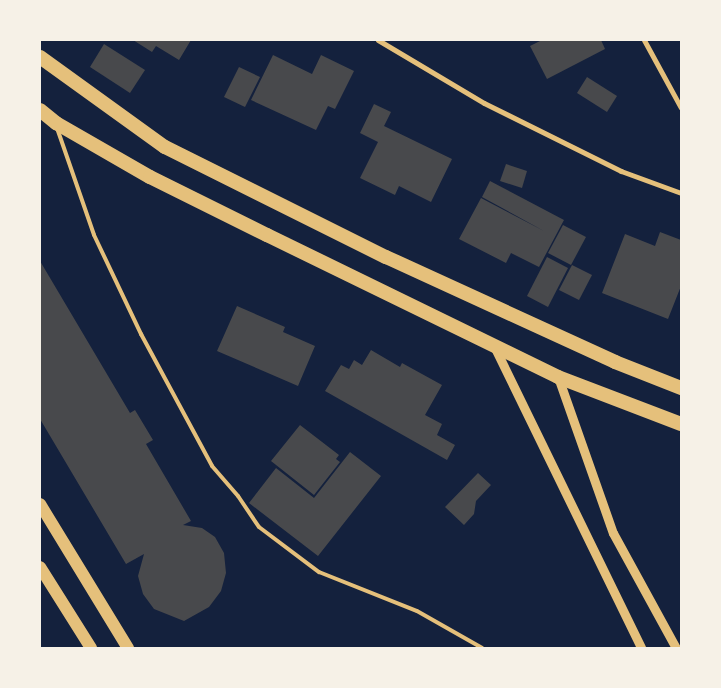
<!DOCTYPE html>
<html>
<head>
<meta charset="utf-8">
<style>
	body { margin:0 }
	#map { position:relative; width:721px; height:688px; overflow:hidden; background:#14213d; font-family:Arial,sans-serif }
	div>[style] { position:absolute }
	.building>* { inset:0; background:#48494c }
	.service>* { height:4px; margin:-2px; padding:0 2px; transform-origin:2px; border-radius:2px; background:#e5c07b }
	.minor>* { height:5px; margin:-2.5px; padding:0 2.5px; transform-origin:2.5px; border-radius:2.5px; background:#e5c07b }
	.tertiary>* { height:9px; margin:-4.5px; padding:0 4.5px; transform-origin:4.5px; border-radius:4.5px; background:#e5c07b }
	.primary>* { height:12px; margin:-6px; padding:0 6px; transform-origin:6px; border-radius:6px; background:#e5c07b }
	.trunk>* { height:14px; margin:-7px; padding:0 7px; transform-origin:7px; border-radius:7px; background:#e5c07b }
	span { translate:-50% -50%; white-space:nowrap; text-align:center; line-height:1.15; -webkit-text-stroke:4.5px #f6f1e7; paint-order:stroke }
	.frame { position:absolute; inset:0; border:41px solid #f6f1e7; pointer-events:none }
</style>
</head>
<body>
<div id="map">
	<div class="building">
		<div style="clip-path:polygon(133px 40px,191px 40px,179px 60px,156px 46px,152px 52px)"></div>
		<div style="clip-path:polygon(542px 40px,601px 40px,605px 49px,547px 79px,530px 46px)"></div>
		<div style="clip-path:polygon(104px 44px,145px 70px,130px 93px,90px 67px)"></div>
		<div style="clip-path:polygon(273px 55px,312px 74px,321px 55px,354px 71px,335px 109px,328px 106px,316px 130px,251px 100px)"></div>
		<div style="clip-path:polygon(239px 67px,260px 77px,245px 107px,224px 97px)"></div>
		<div style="clip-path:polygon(587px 77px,617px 96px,607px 112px,577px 93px)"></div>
		<div style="clip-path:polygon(374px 104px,391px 112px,384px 126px,452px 159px,431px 202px,399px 186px,395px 195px,360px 178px,378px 142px,360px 133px)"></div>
		<div style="clip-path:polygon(506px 164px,527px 171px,522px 188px,500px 181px)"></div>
		<div style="clip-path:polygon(490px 181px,564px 220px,539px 267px,511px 253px,506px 263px,459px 239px,481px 198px,544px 231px,482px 197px)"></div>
		<div style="clip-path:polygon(563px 225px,586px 237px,571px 265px,548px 253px)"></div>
		<div style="clip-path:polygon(660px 232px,681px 240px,681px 286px,668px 319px,602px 293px,625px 234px,655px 246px)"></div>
		<div style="clip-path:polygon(547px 257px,568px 268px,548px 307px,527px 296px)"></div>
		<div style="clip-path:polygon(40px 261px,130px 413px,135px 410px,153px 440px,146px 444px,191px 521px,183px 525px,202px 528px,215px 537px,224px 553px,226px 573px,221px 591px,209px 607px,184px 621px,154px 609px,143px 594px,138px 576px,144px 554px,126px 564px,40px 419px)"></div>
		<div style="clip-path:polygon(572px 265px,592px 275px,579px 300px,559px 290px)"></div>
		<div style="clip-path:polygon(237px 306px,285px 327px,283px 332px,315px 346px,298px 386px,217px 351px)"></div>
		<div style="clip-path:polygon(371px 350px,400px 367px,402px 363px,442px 385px,425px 415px,442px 424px,437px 435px,455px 445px,447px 460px,325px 391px,341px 365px,349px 369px,354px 360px,362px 365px)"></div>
		<div style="clip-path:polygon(300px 425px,339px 455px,336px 459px,340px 462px,314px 495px,271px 461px)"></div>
		<div style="clip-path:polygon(350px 452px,381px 476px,318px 556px,249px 503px,276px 468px,314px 498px)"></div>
		<div style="clip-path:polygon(478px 473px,491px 485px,476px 501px,474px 514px,464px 525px,445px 507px)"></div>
	</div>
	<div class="service">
		<div style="left:57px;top:128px;width:113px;rotate:70.9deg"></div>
		<div style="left:94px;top:235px;width:110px;rotate:64.6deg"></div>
		<div style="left:141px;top:334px;width:150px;rotate:61.7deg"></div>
		<div style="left:212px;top:466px;width:40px;rotate:49deg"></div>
		<div style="left:238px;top:496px;width:37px;rotate:56deg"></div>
		<div style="left:259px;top:527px;width:75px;rotate:36.9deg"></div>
		<div style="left:319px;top:572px;width:105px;rotate:21.7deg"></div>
		<div style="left:417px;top:611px;width:75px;rotate:29.6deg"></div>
	</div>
	<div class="minor">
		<div style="left:378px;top:40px;width:123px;rotate:30.7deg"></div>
		<div style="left:484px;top:103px;width:153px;rotate:26.4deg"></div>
		<div style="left:621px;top:171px;width:64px;rotate:20.1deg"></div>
		<div style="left:644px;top:40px;width:77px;rotate:61.4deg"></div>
	</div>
	<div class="tertiary">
		<div style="left:493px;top:344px;width:338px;rotate:64deg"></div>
		<div style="left:558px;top:377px;width:165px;rotate:70.6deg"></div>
		<div style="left:613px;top:533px;width:131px;rotate:61.3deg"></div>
	</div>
	<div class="primary">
		<div style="left:40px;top:504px;width:169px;rotate:58.6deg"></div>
		<div style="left:40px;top:567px;width:96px;rotate:57.8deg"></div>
	</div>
	<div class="trunk">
		<div style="left:40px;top:57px;width:154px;rotate:35.8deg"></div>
		<div style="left:165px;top:147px;width:247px;rotate:26.5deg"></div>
		<div style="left:386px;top:257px;width:252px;rotate:24.6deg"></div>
		<div style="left:615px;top:362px;width:71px;rotate:21.5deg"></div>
		<div style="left:40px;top:110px;width:21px;rotate:39deg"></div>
		<div style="left:56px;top:123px;width:108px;rotate:29.9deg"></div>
		<div style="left:150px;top:177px;width:131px;rotate:26.4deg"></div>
		<div style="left:267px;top:235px;width:324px;rotate:26deg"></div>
		<div style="left:558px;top:377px;width:132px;rotate:20.9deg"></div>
	</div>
	<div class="frame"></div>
</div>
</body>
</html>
